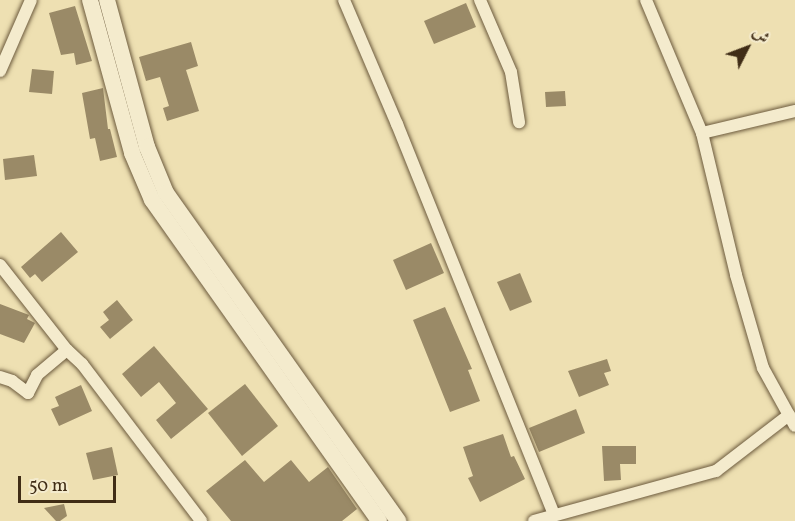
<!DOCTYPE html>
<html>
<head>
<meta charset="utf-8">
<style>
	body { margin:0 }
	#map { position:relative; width:795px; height:521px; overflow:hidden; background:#eee0b2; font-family:Vollkorn,Amiri,serif }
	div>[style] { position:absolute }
	.building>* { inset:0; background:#9a8a67 }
	.roads { filter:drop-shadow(0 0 2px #6c5a3d) drop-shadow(0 0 2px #6c5a3d) }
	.street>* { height:12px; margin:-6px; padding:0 6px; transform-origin:6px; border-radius:6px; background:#f4ebcd }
	.secondary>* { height:16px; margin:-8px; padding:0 8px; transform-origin:8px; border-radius:8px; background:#f4ebcd }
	span { translate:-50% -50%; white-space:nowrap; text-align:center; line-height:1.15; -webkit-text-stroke:6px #f4ebcd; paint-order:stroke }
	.north { position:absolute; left:717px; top:18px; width:60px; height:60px; -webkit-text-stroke:4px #f4ebcd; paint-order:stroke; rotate:48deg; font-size:16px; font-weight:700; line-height:24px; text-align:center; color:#402d16 }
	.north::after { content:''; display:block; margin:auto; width:21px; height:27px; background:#402d16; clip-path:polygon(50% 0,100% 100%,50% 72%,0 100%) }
	.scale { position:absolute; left:18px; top:476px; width:98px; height:27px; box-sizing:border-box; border:3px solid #402d16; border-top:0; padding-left:8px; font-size:18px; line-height:21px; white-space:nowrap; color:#402d16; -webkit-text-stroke:4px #f4ebcd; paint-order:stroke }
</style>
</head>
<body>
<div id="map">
	<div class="building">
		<div style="clip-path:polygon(466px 3px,476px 27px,434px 44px,424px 21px)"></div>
		<div style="clip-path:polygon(75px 6px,92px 61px,76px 65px,74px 53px,61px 55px,49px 13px)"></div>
		<div style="clip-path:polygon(191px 42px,198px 66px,186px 70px,199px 111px,167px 121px,163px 108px,169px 106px,160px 77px,146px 81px,139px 57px)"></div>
		<div style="clip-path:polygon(32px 69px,54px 71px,52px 94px,29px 92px)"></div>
		<div style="clip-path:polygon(103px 88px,108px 129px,110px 129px,117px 157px,100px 161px,95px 138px,90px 139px,82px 93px)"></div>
		<div style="clip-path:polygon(565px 91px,566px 106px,546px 107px,545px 92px)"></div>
		<div style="clip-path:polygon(34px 155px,37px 176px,5px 180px,3px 159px)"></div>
		<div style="clip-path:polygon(61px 232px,78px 252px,42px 282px,35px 274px,30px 278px,21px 267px)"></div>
		<div style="clip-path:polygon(431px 243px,444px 273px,406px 290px,393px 260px)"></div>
		<div style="clip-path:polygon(520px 273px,532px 302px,510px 311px,497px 282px)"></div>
		<div style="clip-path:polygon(117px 300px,133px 320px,110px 339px,100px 327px,109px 320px,103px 312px)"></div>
		<div style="clip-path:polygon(0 304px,29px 315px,27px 319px,35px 323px,24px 343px,0 334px)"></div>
		<div style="clip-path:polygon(445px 307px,472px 369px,468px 370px,480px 401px,450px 412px,413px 320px)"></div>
		<div style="clip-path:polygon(154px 346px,208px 409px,171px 439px,156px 420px,176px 403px,159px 382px,141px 397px,122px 374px)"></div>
		<div style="clip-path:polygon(607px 359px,611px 371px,604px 373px,609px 385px,579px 397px,568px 371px)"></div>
		<div style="clip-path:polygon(245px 384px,278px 426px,242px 456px,208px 413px)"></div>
		<div style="clip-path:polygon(81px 385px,92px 411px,59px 426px,51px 409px,59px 406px,55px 397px)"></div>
		<div style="clip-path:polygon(576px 409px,585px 433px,539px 452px,529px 428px)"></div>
		<div style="clip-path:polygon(503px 434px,511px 457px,514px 456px,525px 479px,480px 502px,468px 478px,473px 476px,463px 447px)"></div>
		<div style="clip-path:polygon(602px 446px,636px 446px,636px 464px,620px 464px,621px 480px,604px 481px)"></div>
		<div style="clip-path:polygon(112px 447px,118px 475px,93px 480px,86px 453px)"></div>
		<div style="clip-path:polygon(245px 460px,264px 482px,291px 460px,309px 482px,328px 467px,357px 509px,342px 521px,231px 521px,206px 491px)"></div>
		<div style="clip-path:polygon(64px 504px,67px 516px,60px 521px,56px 521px,44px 508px)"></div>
	</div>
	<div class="roads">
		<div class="street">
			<div style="left:344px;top:0;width:135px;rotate:66.9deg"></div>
			<div style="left:397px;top:124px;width:420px;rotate:68.1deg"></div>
			<div style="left:480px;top:0;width:78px;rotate:66.7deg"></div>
			<div style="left:511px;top:72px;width:51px;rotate:80.9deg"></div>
			<div style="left:646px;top:0;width:144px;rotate:67.2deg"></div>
			<div style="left:702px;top:133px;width:146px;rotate:76.5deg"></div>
			<div style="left:736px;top:275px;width:97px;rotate:73.8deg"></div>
			<div style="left:763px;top:368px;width:66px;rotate:61.1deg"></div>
			<div style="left:0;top:71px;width:77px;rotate:-66.4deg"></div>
			<div style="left:702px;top:133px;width:96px;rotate:-13.3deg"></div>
			<div style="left:0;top:265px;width:108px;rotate:51.8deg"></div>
			<div style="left:0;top:377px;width:13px;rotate:18deg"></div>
			<div style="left:12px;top:381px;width:20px;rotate:37deg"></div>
			<div style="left:28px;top:393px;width:20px;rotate:-63deg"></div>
			<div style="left:37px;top:375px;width:39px;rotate:-40deg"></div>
			<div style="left:67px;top:350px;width:21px;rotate:43deg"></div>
			<div style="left:82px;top:364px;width:197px;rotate:52.8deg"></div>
			<div style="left:534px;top:521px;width:189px;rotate:-15.4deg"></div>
			<div style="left:716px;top:471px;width:92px;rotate:-37.5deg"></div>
		</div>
		<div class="secondary">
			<div style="left:90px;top:0;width:159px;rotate:74.6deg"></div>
			<div style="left:132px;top:153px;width:51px;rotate:66.9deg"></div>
			<div style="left:152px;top:200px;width:393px;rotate:54.7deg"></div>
			<div style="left:107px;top:0;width:152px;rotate:74.8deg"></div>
			<div style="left:147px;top:147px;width:50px;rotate:67.6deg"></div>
			<div style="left:166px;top:193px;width:402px;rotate:54.7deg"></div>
		</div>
	</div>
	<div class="north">ش</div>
	<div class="scale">50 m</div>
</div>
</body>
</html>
